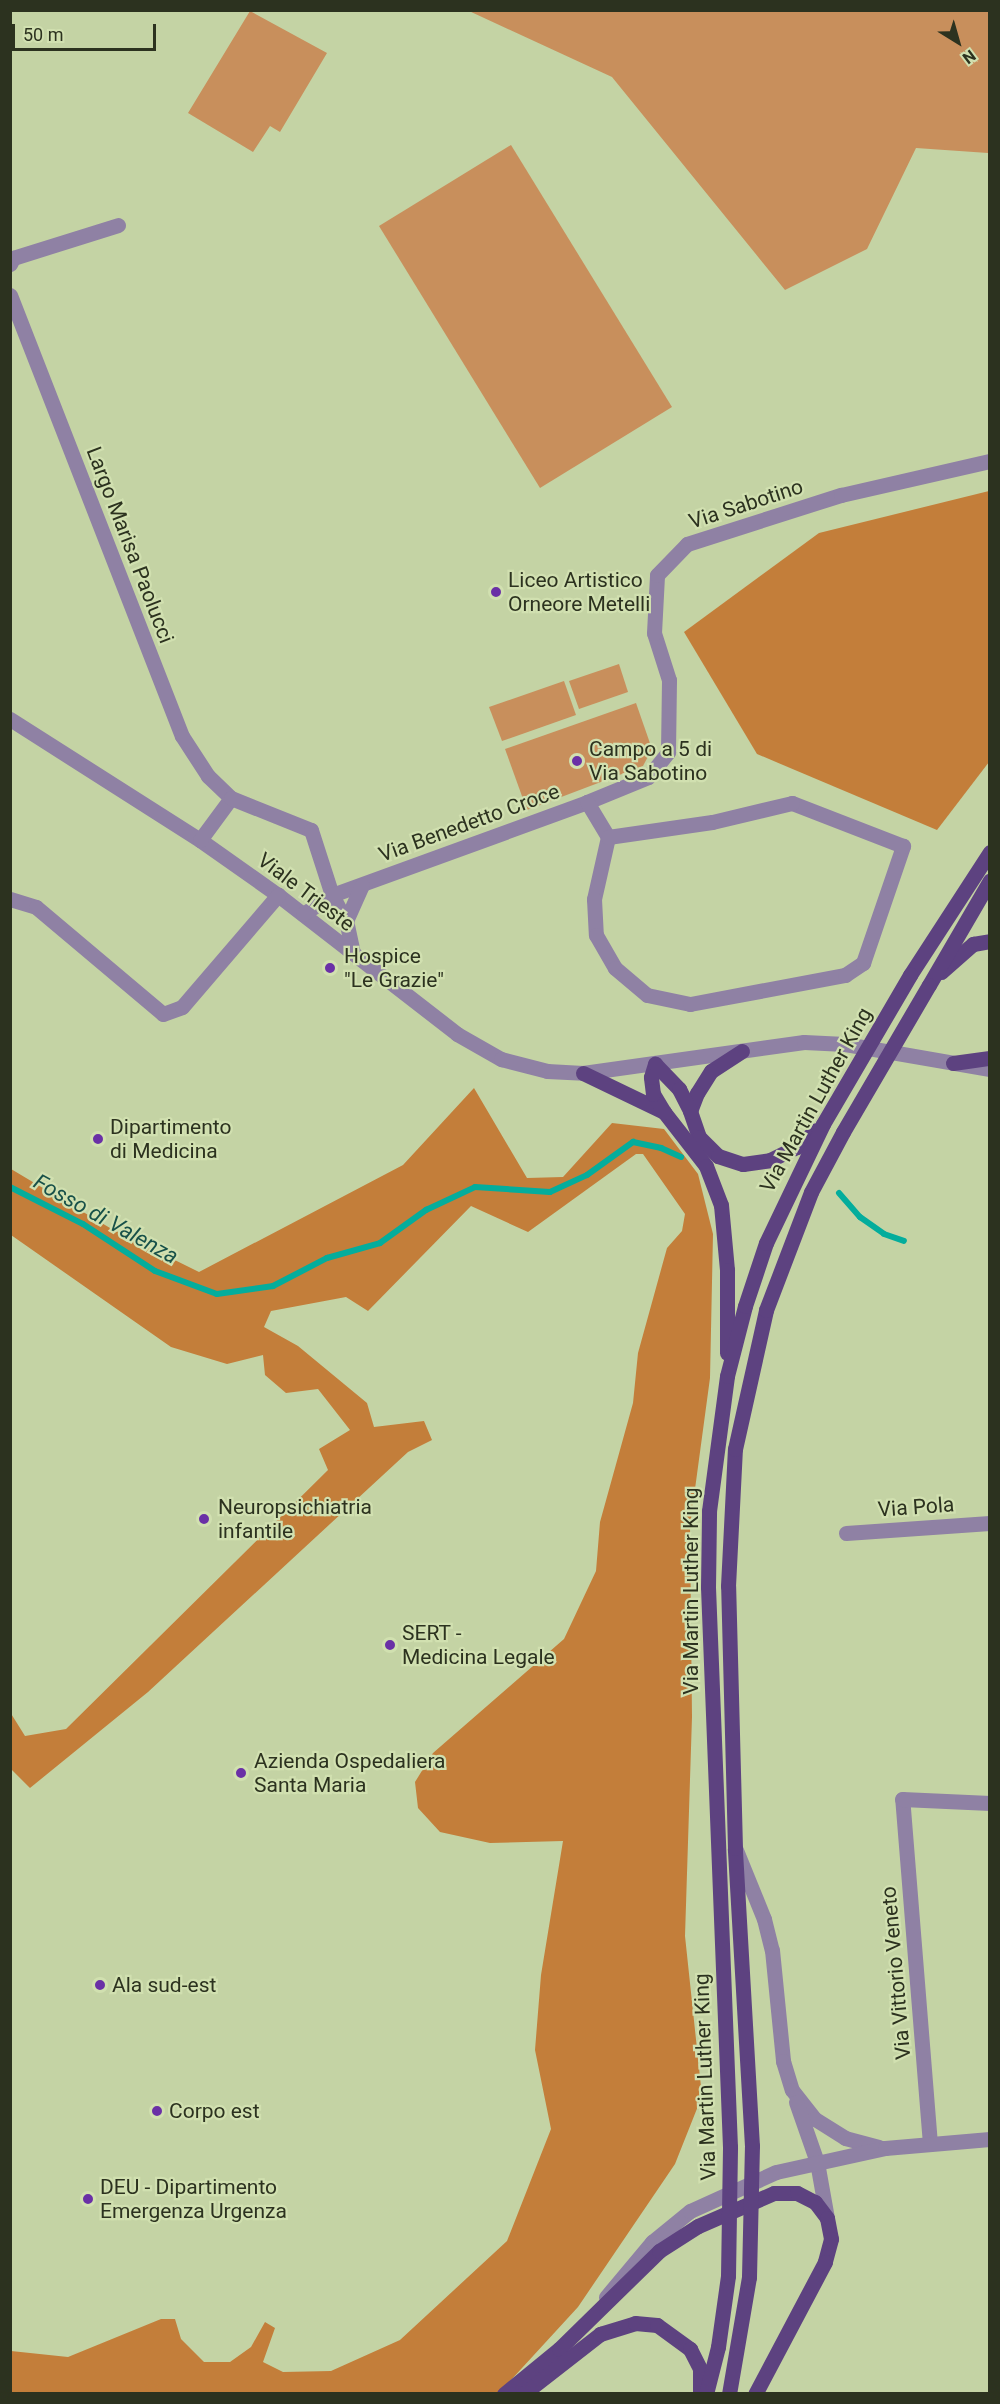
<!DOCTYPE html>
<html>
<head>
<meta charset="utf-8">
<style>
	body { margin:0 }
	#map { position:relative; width:1000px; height:2404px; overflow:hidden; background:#c4d3a4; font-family:Roboto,sans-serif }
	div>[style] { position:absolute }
	.green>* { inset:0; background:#c88f5c }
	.forest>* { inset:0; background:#c37e3a }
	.stream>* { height:6px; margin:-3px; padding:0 3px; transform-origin:3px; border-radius:3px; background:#04ad9c }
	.minor>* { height:15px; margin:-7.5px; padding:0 7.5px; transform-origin:7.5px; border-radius:7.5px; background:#8f81a4 }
	.major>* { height:15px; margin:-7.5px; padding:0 7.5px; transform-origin:7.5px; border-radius:7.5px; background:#5d4280 }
	.major-bridge>* { height:15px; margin:-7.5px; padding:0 7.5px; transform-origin:7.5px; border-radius:7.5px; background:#5d4280 }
	.dots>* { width:16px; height:16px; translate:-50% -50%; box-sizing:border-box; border:3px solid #d1e0b0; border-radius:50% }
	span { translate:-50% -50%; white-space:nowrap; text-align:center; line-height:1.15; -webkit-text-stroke:4.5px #d1e0b0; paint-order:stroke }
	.street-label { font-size:21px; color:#2c321f }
	.poi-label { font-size:21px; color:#2c321f }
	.left { translate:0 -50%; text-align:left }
	.water-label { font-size:22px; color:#185149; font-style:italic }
	.frame { position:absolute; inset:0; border:12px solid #2c321f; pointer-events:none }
	.north { position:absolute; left:928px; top:12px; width:60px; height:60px; -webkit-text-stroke:4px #d1e0b0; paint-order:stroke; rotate:143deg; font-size:16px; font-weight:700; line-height:24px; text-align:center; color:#2c321f }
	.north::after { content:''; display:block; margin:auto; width:21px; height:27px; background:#2c321f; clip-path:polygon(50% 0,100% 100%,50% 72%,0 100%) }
	.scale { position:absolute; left:12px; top:24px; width:144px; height:27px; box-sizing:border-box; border:3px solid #2c321f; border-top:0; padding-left:8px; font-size:18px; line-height:21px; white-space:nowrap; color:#2c321f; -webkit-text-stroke:4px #d1e0b0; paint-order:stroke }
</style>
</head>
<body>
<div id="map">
	<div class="green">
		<div style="clip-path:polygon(250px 11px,327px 53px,280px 132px,270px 126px,253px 152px,188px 113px)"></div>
		<div style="clip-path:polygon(469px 11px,989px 11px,988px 153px,916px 148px,867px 249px,785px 290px,612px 77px)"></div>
		<div style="clip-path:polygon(511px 145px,672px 407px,540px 488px,379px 226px)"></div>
		<div style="clip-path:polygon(619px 664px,628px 692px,579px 709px,569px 681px)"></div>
		<div style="clip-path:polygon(564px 681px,576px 715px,502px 741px,489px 707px)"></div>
		<div style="clip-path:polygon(636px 703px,652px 749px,643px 766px,527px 810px,505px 749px)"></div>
	</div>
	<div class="forest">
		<div style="clip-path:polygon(989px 491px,989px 762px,937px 830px,757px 754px,684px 632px,819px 533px)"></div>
		<div style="clip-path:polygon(474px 1088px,527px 1178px,563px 1177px,612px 1123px,664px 1129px,698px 1174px,713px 1234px,710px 1378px,690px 1526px,692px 1717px,685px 1936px,702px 2096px,675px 2164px,578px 2307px,499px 2393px,11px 2393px,11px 2351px,68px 2357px,161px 2319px,175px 2319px,181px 2339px,204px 2362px,230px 2362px,251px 2347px,265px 2322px,275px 2328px,263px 2362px,283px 2372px,331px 2371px,400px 2340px,507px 2241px,551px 2129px,535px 2050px,541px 1975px,563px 1841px,490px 1843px,440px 1832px,418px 1808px,415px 1782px,433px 1753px,564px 1639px,596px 1571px,600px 1522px,633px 1403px,638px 1353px,667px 1248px,682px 1231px,685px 1214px,643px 1154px,636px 1154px,528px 1232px,471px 1206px,368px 1311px,346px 1297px,271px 1311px,264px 1327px,298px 1346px,367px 1403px,374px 1427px,424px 1421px,432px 1440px,408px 1452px,148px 1692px,30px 1788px,11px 1769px,10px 1712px,25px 1736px,66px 1729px,328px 1470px,319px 1449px,350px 1430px,318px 1389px,286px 1393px,265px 1375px,263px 1355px,227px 1364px,171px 1347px,11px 1235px,11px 1169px,110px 1228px,199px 1272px,403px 1165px)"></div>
	</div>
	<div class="stream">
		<div style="left:10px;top:1187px;width:82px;rotate:26.9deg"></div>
		<div style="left:83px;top:1224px;width:86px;rotate:33.1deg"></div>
		<div style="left:155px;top:1271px;width:66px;rotate:20.4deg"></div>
		<div style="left:217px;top:1294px;width:57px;rotate:-8.1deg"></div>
		<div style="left:273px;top:1286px;width:61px;rotate:-27.4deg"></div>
		<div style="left:327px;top:1258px;width:55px;rotate:-15.8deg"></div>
		<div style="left:380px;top:1243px;width:57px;rotate:-35.7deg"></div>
		<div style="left:426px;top:1210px;width:54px;rotate:-25.1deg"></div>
		<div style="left:475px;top:1187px;width:75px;rotate:3.8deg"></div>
		<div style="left:550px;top:1192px;width:41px;rotate:-24.7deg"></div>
		<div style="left:587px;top:1175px;width:57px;rotate:-35.7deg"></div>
		<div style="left:633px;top:1142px;width:29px;rotate:12deg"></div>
		<div style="left:661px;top:1148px;width:22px;rotate:24deg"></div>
		<div style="left:839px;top:1193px;width:32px;rotate:49deg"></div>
		<div style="left:860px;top:1217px;width:29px;rotate:35deg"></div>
		<div style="left:884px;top:1234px;width:21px;rotate:19deg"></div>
	</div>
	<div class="minor">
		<div style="left:10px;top:264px;width:7px;rotate:-63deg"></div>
		<div style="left:13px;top:258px;width:110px;rotate:-17.4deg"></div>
		<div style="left:10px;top:295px;width:473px;rotate:68.7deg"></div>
		<div style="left:182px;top:736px;width:48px;rotate:57deg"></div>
		<div style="left:208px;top:776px;width:32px;rotate:44deg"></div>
		<div style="left:10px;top:719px;width:225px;rotate:32.5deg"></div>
		<div style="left:200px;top:840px;width:95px;rotate:35.2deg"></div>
		<div style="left:278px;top:895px;width:227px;rotate:37.8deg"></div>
		<div style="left:457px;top:1034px;width:51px;rotate:29.6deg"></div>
		<div style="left:501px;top:1059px;width:48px;rotate:14.6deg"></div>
		<div style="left:547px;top:1071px;width:36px;rotate:3deg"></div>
		<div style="left:583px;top:1073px;width:223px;rotate:-8deg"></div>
		<div style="left:804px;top:1042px;width:41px;rotate:2.8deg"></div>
		<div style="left:845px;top:1044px;width:147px;rotate:9.8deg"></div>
		<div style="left:587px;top:802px;width:66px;rotate:-22.3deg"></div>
		<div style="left:648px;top:777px;width:32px;rotate:-51deg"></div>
		<div style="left:668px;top:752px;width:72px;rotate:-89.2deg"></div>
		<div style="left:669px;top:680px;width:49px;rotate:-107.7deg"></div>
		<div style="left:654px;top:633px;width:58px;rotate:-87deg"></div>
		<div style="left:657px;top:575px;width:43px;rotate:-45.9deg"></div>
		<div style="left:687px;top:544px;width:162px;rotate:-17.7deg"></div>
		<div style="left:841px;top:495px;width:153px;rotate:-12.9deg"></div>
		<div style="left:200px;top:840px;width:52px;rotate:-53.6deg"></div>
		<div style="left:231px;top:798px;width:86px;rotate:21.8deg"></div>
		<div style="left:311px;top:830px;width:68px;rotate:72.1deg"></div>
		<div style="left:332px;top:895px;width:30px;rotate:62deg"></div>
		<div style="left:10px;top:899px;width:27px;rotate:17deg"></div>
		<div style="left:36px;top:907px;width:166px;rotate:40.1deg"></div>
		<div style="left:163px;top:1014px;width:20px;rotate:-20deg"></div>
		<div style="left:182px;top:1007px;width:148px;rotate:-49.4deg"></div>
		<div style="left:303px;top:914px;width:35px;rotate:-33deg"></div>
		<div style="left:332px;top:895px;width:271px;rotate:-20deg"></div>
		<div style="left:587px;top:802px;width:41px;rotate:59deg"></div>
		<div style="left:608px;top:837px;width:64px;rotate:102.7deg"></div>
		<div style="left:594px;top:899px;width:36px;rotate:87deg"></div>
		<div style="left:596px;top:935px;width:38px;rotate:60deg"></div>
		<div style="left:615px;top:968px;width:42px;rotate:40.2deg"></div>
		<div style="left:647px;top:995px;width:44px;rotate:11.8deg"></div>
		<div style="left:690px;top:1004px;width:158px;rotate:-10.6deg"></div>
		<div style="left:845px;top:975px;width:22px;rotate:-34deg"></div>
		<div style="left:863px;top:963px;width:124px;rotate:-71.1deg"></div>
		<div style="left:903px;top:846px;width:119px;rotate:-158.8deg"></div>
		<div style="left:792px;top:803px;width:82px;rotate:166.6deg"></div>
		<div style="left:712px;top:822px;width:105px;rotate:171.8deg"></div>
		<div style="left:353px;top:953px;width:33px;rotate:-102deg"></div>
		<div style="left:346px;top:921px;width:39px;rotate:-66deg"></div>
		<div style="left:846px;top:1533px;width:144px;rotate:-4deg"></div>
		<div style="left:736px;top:1850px;width:74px;rotate:67.9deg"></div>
		<div style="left:764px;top:1919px;width:32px;rotate:76deg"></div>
		<div style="left:772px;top:1950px;width:112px;rotate:84.3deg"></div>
		<div style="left:783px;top:2061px;width:30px;rotate:73deg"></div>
		<div style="left:792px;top:2090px;width:37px;rotate:52deg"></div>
		<div style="left:815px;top:2119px;width:36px;rotate:32deg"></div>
		<div style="left:845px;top:2138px;width:35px;rotate:15deg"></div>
		<div style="left:796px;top:2102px;width:64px;rotate:70.7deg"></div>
		<div style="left:817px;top:2162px;width:57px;rotate:79.9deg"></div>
		<div style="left:930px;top:2144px;width:346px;rotate:-94.6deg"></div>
		<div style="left:902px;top:1799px;width:88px;rotate:2.6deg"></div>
		<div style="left:606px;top:2297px;width:72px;rotate:-50.1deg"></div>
		<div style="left:652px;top:2242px;width:49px;rotate:-39.2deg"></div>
		<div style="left:690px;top:2211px;width:94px;rotate:-24.4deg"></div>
		<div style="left:776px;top:2172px;width:112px;rotate:-12.4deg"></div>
		<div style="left:885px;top:2148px;width:105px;rotate:-4.9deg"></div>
	</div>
	<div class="major">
		<div style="left:941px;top:972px;width:43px;rotate:-41.2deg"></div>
		<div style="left:973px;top:944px;width:17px;rotate:-10deg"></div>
		<div style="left:910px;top:975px;width:147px;rotate:-57deg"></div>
		<div style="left:929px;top:985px;width:121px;rotate:-59.8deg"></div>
		<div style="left:742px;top:1051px;width:37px;rotate:147deg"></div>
		<div style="left:711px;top:1071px;width:26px;rotate:122deg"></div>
		<div style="left:697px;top:1093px;width:19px;rotate:111deg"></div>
		<div style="left:690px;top:1111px;width:28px;rotate:71deg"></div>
		<div style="left:699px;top:1137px;width:27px;rotate:45deg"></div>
		<div style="left:718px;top:1156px;width:26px;rotate:18deg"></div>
		<div style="left:743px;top:1164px;width:27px;rotate:-8deg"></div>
		<div style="left:770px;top:1160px;width:30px;rotate:-26deg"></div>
		<div style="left:797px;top:1147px;width:25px;rotate:-42deg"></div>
		<div style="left:953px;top:1063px;width:37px;rotate:-8deg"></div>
		<div style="left:583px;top:1073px;width:90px;rotate:25.7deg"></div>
		<div style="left:664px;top:1112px;width:68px;rotate:52.1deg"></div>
		<div style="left:706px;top:1166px;width:42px;rotate:69deg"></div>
		<div style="left:721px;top:1205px;width:65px;rotate:84.7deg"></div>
		<div style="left:727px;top:1270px;width:83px;rotate:90deg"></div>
		<div style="left:664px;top:1112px;width:21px;rotate:-121deg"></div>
		<div style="left:653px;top:1094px;width:17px;rotate:-97deg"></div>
		<div style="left:651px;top:1077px;width:14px;rotate:-73deg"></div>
		<div style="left:655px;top:1064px;width:35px;rotate:46deg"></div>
		<div style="left:679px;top:1089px;width:25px;rotate:63deg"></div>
		<div style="left:752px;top:2146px;width:298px;rotate:-93.3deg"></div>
		<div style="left:735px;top:1848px;width:262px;rotate:-91.5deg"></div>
		<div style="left:728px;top:1586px;width:137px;rotate:-87.1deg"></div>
		<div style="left:735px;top:1449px;width:142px;rotate:-77.4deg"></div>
		<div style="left:766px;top:1310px;width:126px;rotate:-69.1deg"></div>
		<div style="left:811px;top:1192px;width:68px;rotate:-61.9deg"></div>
		<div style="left:730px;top:2147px;width:560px;rotate:-92.25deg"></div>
		<div style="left:708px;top:1587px;width:76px;rotate:-89.2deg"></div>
		<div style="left:709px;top:1511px;width:136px;rotate:-82.4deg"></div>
		<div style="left:727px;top:1376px;width:72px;rotate:-75.6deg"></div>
		<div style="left:745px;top:1306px;width:66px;rotate:-71.6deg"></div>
		<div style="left:766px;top:1243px;width:132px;rotate:-64.4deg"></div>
		<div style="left:504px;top:2394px;width:71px;rotate:-39.3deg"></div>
		<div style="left:559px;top:2349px;width:140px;rotate:-44.4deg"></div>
		<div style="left:659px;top:2251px;width:46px;rotate:-32.7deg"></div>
		<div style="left:698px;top:2226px;width:83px;rotate:-23.5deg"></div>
		<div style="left:774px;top:2193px;width:23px"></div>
		<div style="left:797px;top:2193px;width:20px;rotate:27deg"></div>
		<div style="left:815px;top:2202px;width:20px;rotate:53deg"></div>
		<div style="left:827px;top:2218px;width:21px;rotate:79deg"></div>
		<div style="left:831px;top:2239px;width:24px;rotate:105deg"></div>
		<div style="left:825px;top:2262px;width:149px;rotate:117.9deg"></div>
		<div style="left:523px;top:2394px;width:98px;rotate:-37.9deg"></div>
		<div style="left:600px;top:2334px;width:37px;rotate:-17deg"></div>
		<div style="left:635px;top:2323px;width:22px;rotate:5deg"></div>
		<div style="left:657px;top:2325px;width:41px;rotate:36deg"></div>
		<div style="left:690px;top:2349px;width:22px;rotate:63deg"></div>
		<div style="left:700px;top:2369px;width:25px;rotate:90deg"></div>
		<div style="left:706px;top:2394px;width:49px;rotate:-75.7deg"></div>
		<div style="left:718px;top:2347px;width:72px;rotate:-82deg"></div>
		<div style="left:729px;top:2394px;width:119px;rotate:-80.3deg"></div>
	</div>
	<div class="major-bridge">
		<div style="left:823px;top:1124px;width:173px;rotate:-59.7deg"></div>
		<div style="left:843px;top:1132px;width:170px;rotate:-59.7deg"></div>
		<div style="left:728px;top:2276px;width:129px;rotate:-89.1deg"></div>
		<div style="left:749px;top:2277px;width:131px;rotate:-88.7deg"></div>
	</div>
	<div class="dots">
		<div style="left:496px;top:592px;background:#6a30a6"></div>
		<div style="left:577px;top:761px;background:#6a30a6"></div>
		<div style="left:330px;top:968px;background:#6a30a6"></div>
		<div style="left:98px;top:1139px;background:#6a30a6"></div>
		<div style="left:204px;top:1519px;background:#6a30a6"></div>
		<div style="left:390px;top:1645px;background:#6a30a6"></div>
		<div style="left:241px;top:1773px;background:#6a30a6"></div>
		<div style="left:100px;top:1985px;background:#6a30a6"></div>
		<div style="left:157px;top:2111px;background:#6a30a6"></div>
		<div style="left:88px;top:2199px;background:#6a30a6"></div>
	</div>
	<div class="street-label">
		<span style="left:746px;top:504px;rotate:-18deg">Via Sabotino</span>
		<span style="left:130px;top:545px;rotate:69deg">Largo Marisa Paolucci</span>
		<span style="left:469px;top:823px;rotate:-20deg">Via Benedetto Croce</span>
		<span style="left:306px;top:892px;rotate:37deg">Viale Trieste</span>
		<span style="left:816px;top:1100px;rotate:-61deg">Via Martin Luther King</span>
		<span style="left:916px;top:1507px;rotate:-4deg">Via Pola</span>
		<span style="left:691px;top:1591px;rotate:-90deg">Via Martin Luther King</span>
		<span style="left:896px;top:1973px;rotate:-95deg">Via Vittorio Veneto</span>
		<span style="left:705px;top:2077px;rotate:-92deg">Via Martin Luther King</span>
	</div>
	<div class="poi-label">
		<span class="left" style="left:508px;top:592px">Liceo Artistico<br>Orneore Metelli</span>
		<span class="left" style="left:589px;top:761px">Campo a 5 di<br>Via Sabotino</span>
		<span class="left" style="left:344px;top:968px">Hospice<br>"Le Grazie"</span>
		<span class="left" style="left:110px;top:1139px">Dipartimento<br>di Medicina</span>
		<span class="left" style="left:218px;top:1519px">Neuropsichiatria<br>infantile</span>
		<span class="left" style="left:402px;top:1645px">SERT -<br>Medicina Legale</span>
		<span class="left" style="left:254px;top:1773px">Azienda Ospedaliera<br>Santa Maria</span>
		<span class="left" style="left:112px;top:1985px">Ala sud-est</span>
		<span class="left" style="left:169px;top:2111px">Corpo est</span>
		<span class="left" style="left:100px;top:2199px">DEU - Dipartimento<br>Emergenza Urgenza</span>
	</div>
	<div class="water-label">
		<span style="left:106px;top:1219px;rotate:29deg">Fosso di Valenza</span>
	</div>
	<div class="frame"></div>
	<div class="north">N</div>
	<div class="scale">50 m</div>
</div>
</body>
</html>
